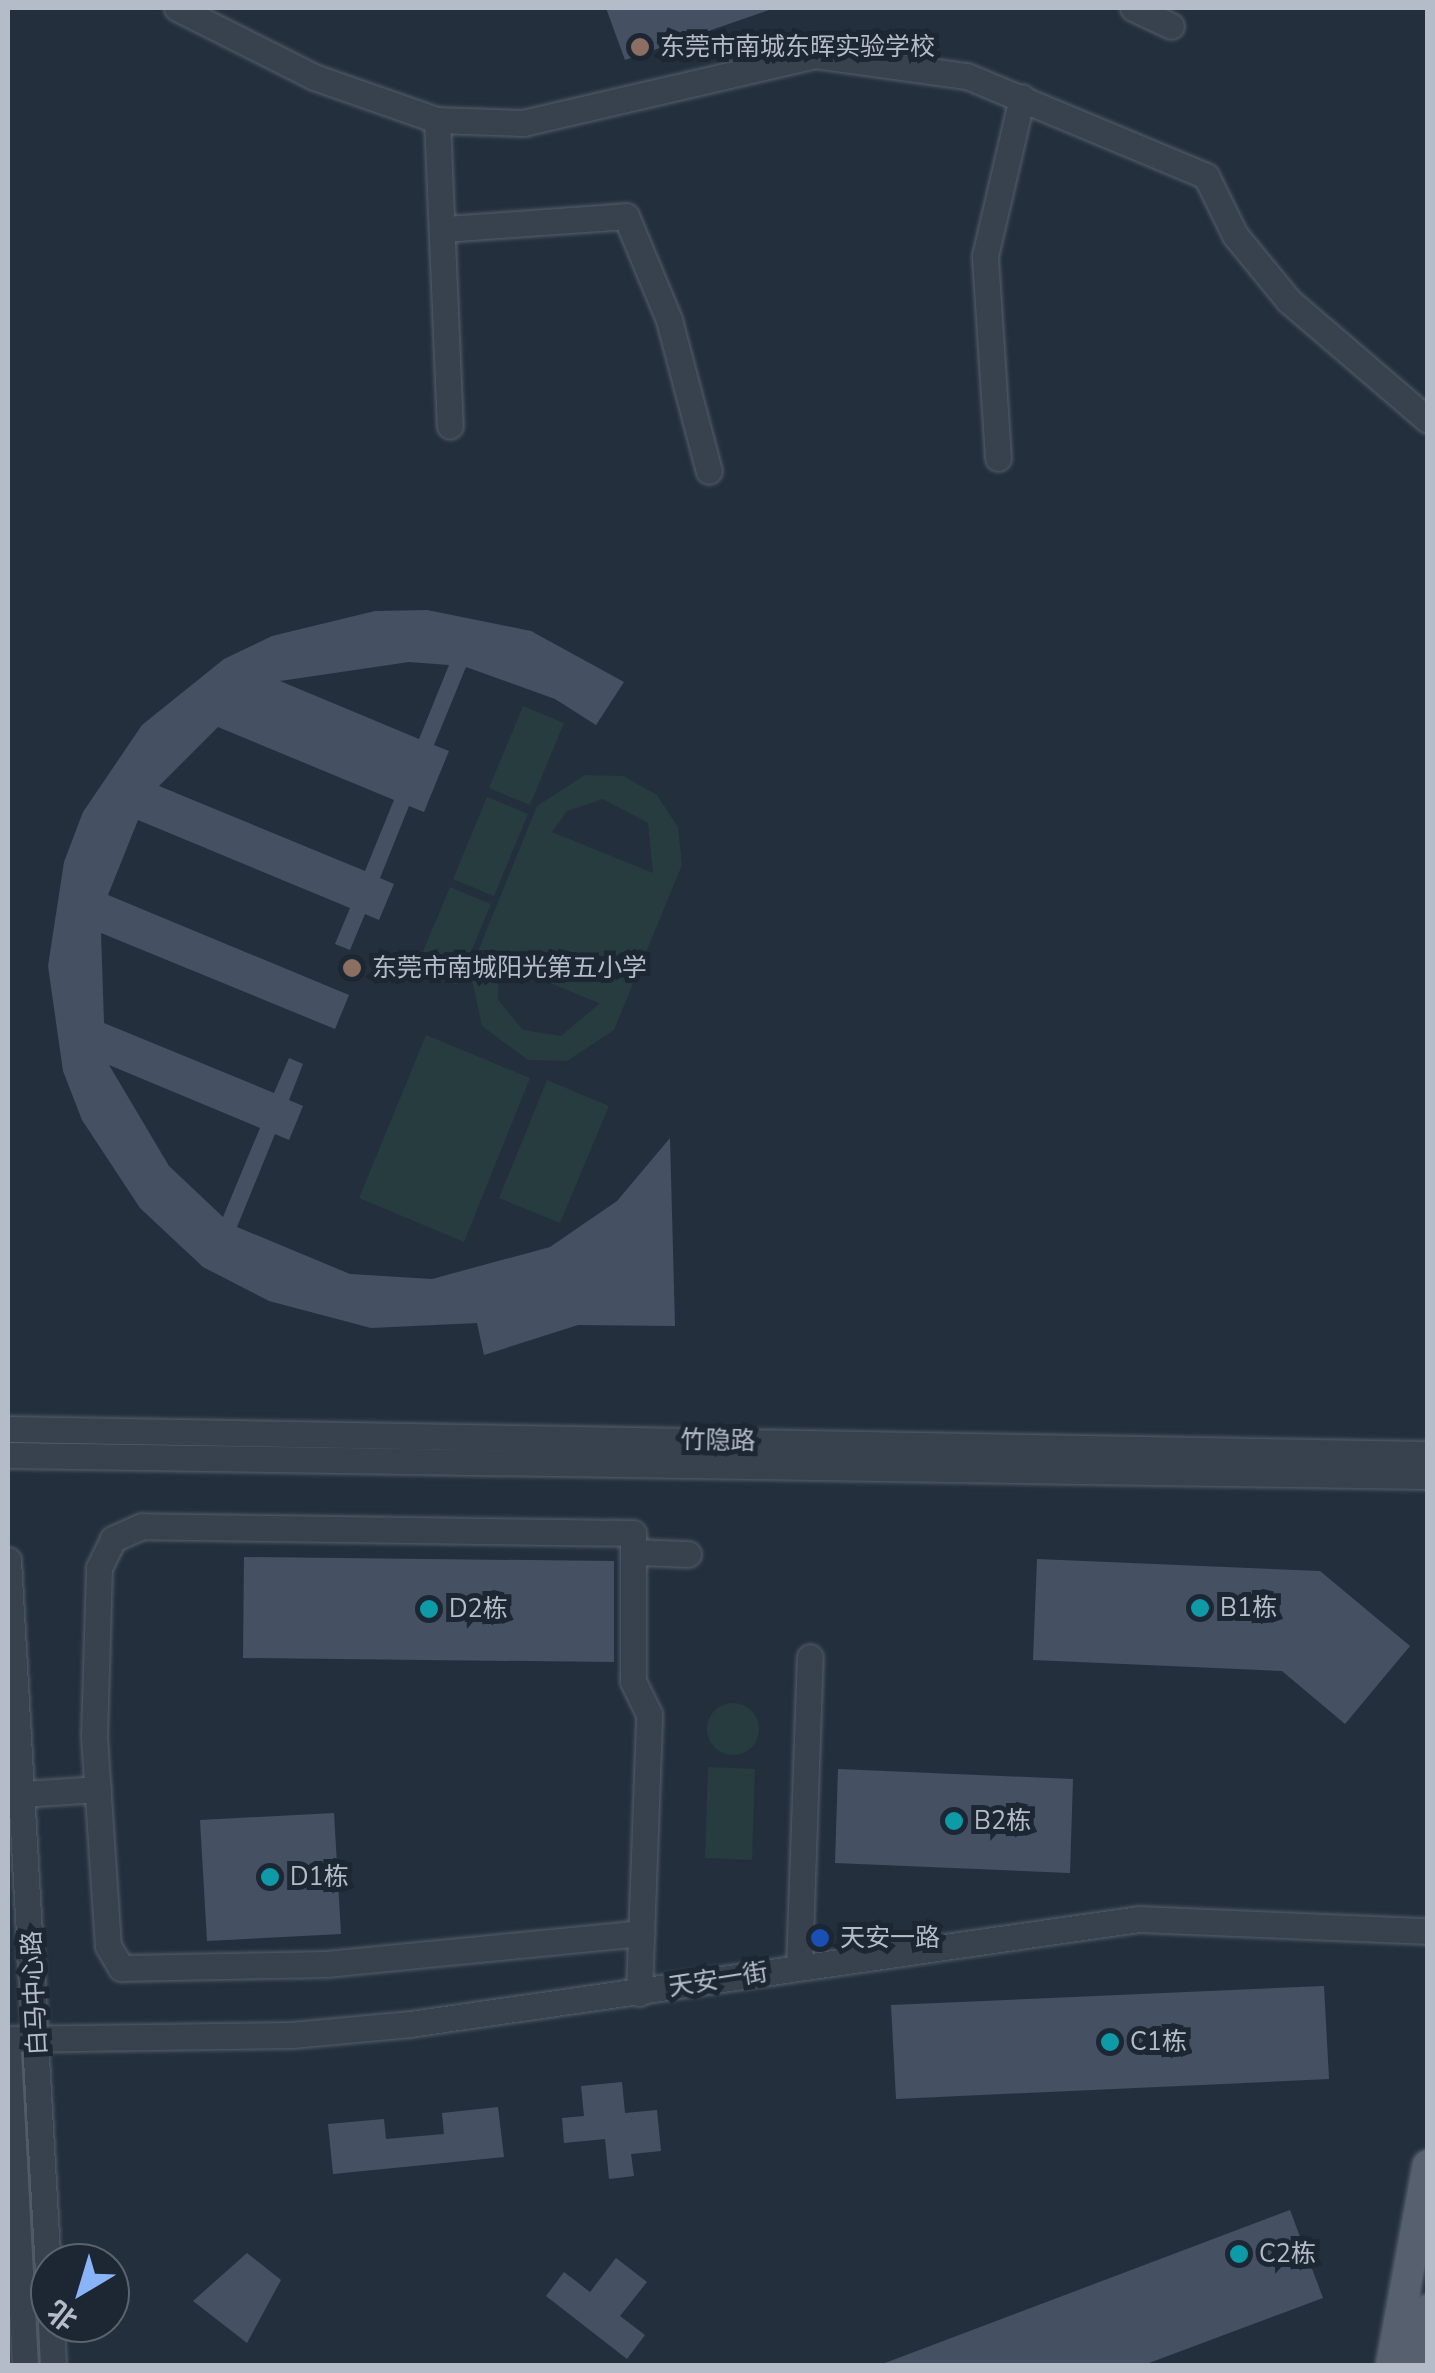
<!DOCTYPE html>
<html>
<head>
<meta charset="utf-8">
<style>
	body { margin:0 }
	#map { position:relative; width:1435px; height:2373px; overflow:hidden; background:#242f3e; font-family:"Nunito Sans","Noto Sans SC",sans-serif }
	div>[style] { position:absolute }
	.green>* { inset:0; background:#263c3f }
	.round { border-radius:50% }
	.building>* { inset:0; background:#455162 }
	.roads { filter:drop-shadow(0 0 2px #565f6c) drop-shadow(0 0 2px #565f6c) }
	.minor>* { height:25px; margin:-12.5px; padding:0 12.5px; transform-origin:12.5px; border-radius:12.5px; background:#38414e }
	.major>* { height:30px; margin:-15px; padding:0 15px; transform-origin:15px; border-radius:15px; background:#56606e }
	.dots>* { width:28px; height:28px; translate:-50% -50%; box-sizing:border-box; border:5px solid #1d2633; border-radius:50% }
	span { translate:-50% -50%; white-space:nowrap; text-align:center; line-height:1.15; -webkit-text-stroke:10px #1d2633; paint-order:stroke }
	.poi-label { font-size:25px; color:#b4bcc9 }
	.left { translate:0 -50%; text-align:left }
	.street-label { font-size:25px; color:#b4bcc9 }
	.frame { position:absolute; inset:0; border:10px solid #b4bcc9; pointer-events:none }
	.north { position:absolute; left:30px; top:2243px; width:100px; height:100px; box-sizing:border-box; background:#1d2633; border:2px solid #59626f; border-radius:50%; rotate:218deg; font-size:28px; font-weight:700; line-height:40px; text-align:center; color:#b4bcc9 }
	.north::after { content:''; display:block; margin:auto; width:35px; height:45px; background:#8ab4f8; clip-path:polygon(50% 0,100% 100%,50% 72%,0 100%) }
</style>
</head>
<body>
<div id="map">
	<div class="green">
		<div style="clip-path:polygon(523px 706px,564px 723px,530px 805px,489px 788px)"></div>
		<div style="clip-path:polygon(evenodd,585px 775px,623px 776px,657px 795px,678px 827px,682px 865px,614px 1030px,567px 1061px,528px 1060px,482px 1026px,470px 971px,537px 806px,585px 775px,603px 799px,648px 823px,653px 873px,552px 832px,567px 811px,603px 799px,585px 775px,499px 962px,599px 1003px,599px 1004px,561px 1036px,523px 1030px,498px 1000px,499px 962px)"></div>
		<div style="clip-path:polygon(487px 797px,528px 814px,494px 896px,453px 879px)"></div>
		<div style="clip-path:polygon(450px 887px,491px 904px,457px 985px,416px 968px)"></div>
		<div style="clip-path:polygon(426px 1035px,530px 1078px,464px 1242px,359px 1198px)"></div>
		<div style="clip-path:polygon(547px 1080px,609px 1106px,560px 1223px,499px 1198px)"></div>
		<div class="round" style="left:707px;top:1703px;width:52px;height:52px"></div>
		<div style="clip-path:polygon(708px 1767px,755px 1769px,752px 1860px,705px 1858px)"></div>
	</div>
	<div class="building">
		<div style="clip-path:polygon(606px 8px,769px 8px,769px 10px,625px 60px)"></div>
		<div style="clip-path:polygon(evenodd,427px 610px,531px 631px,624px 682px,596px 725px,555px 699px,466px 667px,434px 745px,449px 751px,424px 812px,409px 806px,380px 878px,394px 884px,379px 920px,365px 914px,350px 950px,335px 944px,350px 908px,138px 820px,108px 895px,349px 995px,335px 1029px,101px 933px,104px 1023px,274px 1093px,289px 1058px,303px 1064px,289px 1100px,303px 1106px,289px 1140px,275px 1134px,237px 1227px,350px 1274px,432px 1279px,550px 1247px,617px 1201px,670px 1138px,675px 1326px,578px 1325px,484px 1355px,477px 1323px,371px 1328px,269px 1301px,203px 1267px,140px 1208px,82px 1120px,63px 1071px,48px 966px,64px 862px,83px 812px,142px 725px,224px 659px,272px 636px,375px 611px,427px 610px,409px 662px,449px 665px,419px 739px,280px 681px,409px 662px,427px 610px,218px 727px,394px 800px,365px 871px,159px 786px,218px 727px,427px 610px,109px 1065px,260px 1128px,223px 1217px,169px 1166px,109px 1065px)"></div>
		<div style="clip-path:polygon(244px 1557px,614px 1561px,614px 1662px,243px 1658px)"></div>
		<div style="clip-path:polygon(1037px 1559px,1320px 1571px,1410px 1646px,1345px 1724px,1282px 1671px,1033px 1660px)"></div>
		<div style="clip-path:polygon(838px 1769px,1073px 1779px,1070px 1873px,835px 1863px)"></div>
		<div style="clip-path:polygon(334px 1813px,341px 1934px,207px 1941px,200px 1820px)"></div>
		<div style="clip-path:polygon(1324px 1986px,1329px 2079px,896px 2099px,891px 2005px)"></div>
		<div style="clip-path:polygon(622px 2082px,625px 2113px,657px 2110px,661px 2151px,631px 2154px,634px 2176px,609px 2179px,605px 2139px,564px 2143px,562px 2118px,584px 2116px,581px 2086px)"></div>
		<div style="clip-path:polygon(498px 2107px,504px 2157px,333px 2174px,328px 2124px,384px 2119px,386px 2139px,444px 2134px,442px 2113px)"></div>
		<div style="clip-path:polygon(1290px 2210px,1323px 2298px,1141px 2366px,877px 2366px)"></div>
		<div style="clip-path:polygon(247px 2253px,281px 2280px,247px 2343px,193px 2301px)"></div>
		<div style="clip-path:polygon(616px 2258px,647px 2282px,620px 2316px,645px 2335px,627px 2359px,546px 2296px,564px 2272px,590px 2292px)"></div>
	</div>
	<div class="roads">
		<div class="minor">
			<div style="left:177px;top:8px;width:153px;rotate:26.7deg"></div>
			<div style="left:314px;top:77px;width:130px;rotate:19.3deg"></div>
			<div style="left:437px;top:120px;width:86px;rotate:2deg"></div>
			<div style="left:523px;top:123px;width:300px;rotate:-13.1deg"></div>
			<div style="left:815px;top:55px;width:153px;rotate:7.9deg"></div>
			<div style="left:967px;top:76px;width:259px;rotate:22.7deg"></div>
			<div style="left:1206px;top:176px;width:66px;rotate:63.8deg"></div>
			<div style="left:1235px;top:235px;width:85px;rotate:50.7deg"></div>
			<div style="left:1289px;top:301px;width:183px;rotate:40.6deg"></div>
			<div style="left:1133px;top:8px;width:42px;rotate:25.3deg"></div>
			<div style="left:437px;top:120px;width:306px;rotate:87.6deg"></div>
			<div style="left:445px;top:229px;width:181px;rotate:-4.1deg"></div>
			<div style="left:626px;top:216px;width:113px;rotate:67.5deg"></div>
			<div style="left:669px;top:320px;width:156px;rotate:75.2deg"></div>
			<div style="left:998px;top:458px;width:202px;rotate:-93.7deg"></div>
			<div style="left:985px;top:256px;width:163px;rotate:-76.9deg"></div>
			<div style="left:8px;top:1429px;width:1420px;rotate:1.01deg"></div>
			<div style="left:8px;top:1455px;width:1420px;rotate:0.85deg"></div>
			<div style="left:634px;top:1552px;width:54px;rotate:2.1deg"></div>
			<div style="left:8px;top:1560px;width:747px;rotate:86.78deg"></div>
			<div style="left:8px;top:1795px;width:90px;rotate:-3.8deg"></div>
			<div style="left:799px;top:1967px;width:310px;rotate:-88deg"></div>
			<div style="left:639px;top:1993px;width:279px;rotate:-87.9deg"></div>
			<div style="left:649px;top:1714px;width:37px;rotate:-116deg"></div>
			<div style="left:633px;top:1681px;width:148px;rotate:-90deg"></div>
			<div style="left:633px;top:1533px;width:491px;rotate:-179.2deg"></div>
			<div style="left:142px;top:1526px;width:32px;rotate:156deg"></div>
			<div style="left:113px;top:1539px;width:32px;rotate:116deg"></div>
			<div style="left:99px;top:1568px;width:168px;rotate:91.7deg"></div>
			<div style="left:94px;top:1736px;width:210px;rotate:86.2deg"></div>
			<div style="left:108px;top:1946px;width:26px;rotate:59deg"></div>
			<div style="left:121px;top:1968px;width:205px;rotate:-1.1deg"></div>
			<div style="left:326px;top:1964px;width:317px;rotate:-5.6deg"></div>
			<div style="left:8px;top:2039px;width:284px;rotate:-0.8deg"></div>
			<div style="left:292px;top:2035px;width:119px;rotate:-5.3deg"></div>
			<div style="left:410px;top:2024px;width:737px;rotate:-8.2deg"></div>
			<div style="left:1139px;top:1919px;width:289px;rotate:2.4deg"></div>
			<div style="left:8px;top:2052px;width:314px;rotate:86.9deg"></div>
			<div style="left:51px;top:2323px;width:43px;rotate:87.3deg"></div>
		</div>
		<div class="major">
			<div style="left:1391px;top:2366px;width:204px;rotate:-79.6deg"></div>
			<div style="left:1417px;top:2366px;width:57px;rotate:-78.9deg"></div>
		</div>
	</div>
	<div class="dots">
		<div style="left:640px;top:47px;background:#8d6e63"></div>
		<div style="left:352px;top:968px;background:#8d6e63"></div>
		<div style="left:1200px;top:1608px;background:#0f9aa8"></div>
		<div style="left:429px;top:1609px;background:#0f9aa8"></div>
		<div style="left:954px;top:1821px;background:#0f9aa8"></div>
		<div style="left:270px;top:1877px;background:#0f9aa8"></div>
		<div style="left:820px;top:1938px;background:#1a4fb4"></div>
		<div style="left:1110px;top:2042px;background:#0f9aa8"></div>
		<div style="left:1239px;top:2254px;background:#0f9aa8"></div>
	</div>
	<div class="poi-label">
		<span class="left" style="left:660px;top:47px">东莞市南城东晖实验学校</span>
		<span class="left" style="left:372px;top:968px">东莞市南城阳光第五小学</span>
		<span class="left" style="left:1220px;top:1608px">B1栋</span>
		<span class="left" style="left:449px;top:1609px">D2栋</span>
		<span class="left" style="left:974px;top:1821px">B2栋</span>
		<span class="left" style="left:290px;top:1877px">D1栋</span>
		<span class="left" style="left:840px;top:1938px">天安一路</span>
		<span class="left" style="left:1130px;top:2042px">C1栋</span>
		<span class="left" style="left:1259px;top:2254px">C2栋</span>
	</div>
	<div class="street-label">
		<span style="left:718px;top:1441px;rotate:1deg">竹隐路</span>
		<span style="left:718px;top:1980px;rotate:-9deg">天安一街</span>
		<span style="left:35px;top:1993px;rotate:-93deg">白马中心路</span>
	</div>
	<div class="frame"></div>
	<div class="north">北</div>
</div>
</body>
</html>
